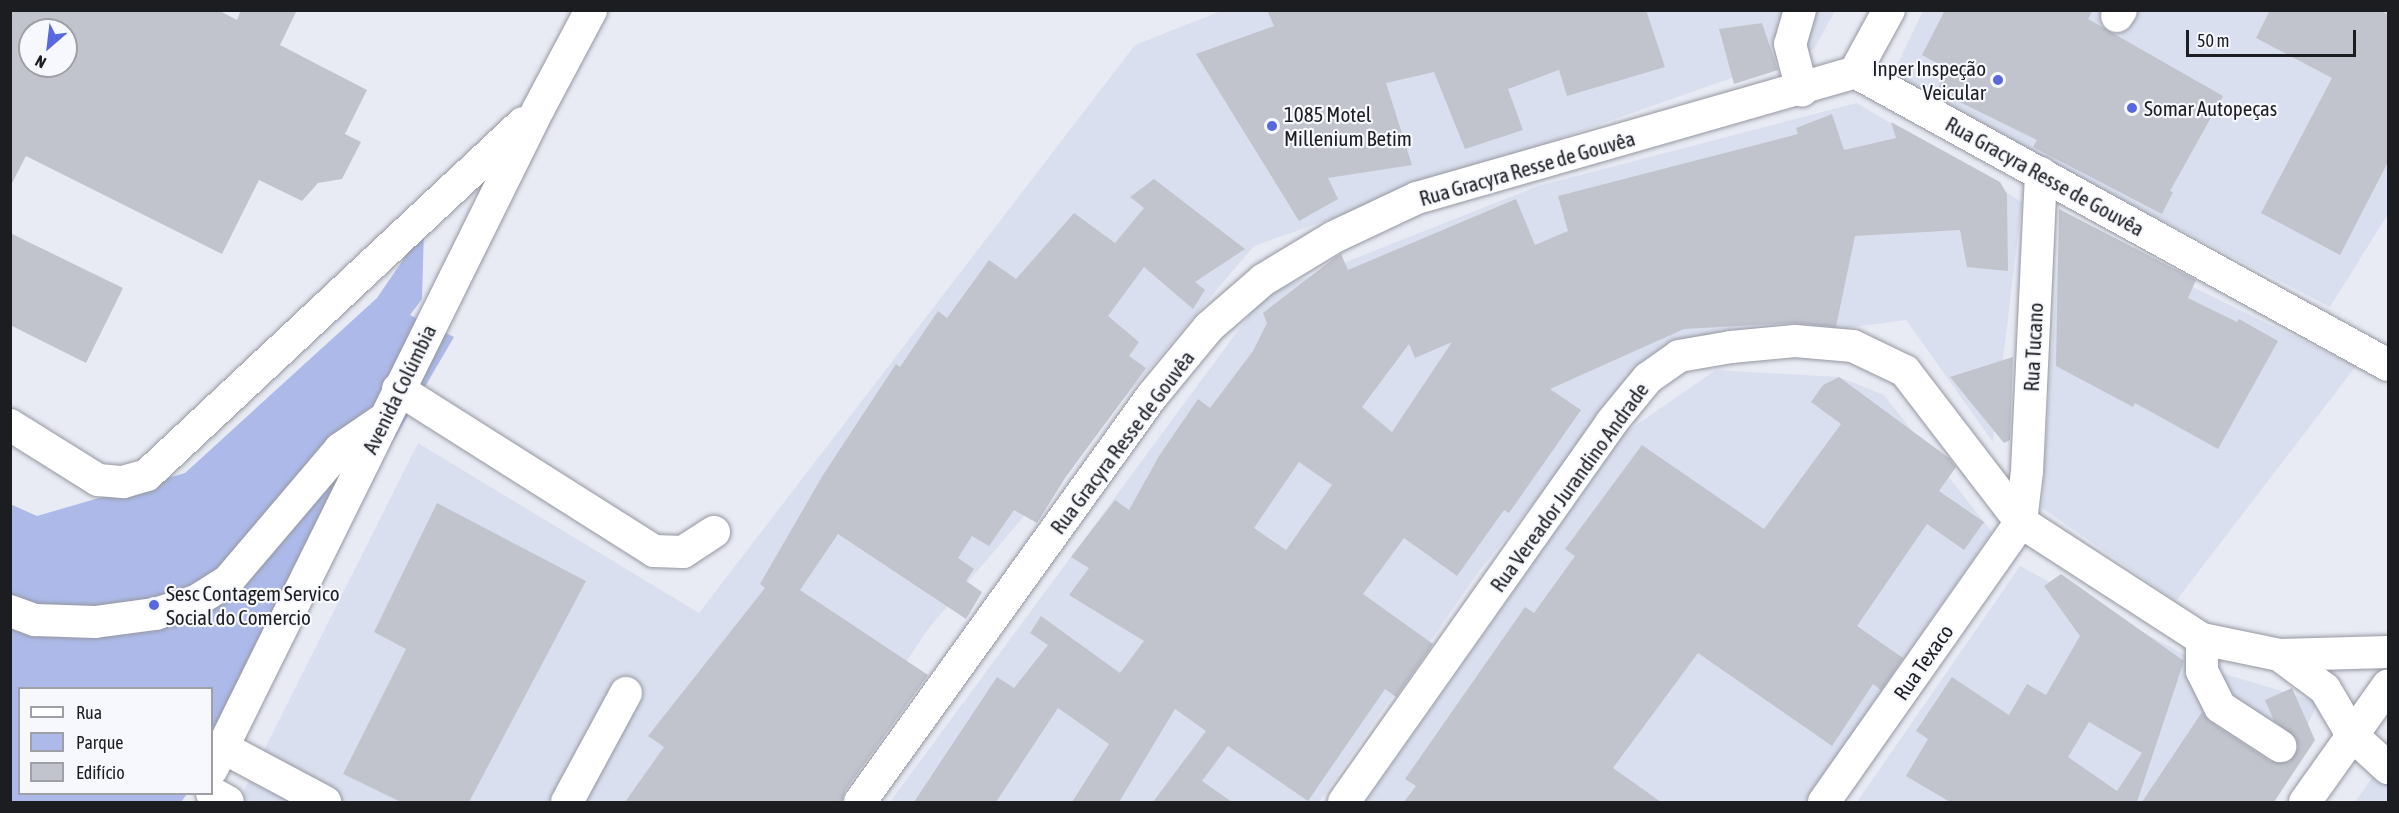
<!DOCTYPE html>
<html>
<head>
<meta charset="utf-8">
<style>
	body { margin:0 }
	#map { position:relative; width:2399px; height:813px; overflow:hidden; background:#e8ebf4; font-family:"Asap Condensed",sans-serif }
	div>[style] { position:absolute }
	.built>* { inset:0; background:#dadfef }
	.green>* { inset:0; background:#adbae9 }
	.building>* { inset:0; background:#c1c4cd }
	.roads { filter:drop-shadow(0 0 2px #9597a0) drop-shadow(0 0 2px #9597a0) }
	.minor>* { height:32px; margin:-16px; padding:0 16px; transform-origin:16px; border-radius:16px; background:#fff }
	.dots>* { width:16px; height:16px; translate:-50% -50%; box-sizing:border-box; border:3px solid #f7f8fe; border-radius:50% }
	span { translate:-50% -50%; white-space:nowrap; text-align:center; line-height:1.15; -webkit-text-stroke:4.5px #f7f8fe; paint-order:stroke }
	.poi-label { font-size:21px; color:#1c1d20 }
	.right { translate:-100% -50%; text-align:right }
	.left { translate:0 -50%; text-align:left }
	.street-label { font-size:21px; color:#1c1d20 }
	.frame { position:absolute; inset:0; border:12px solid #1c1d20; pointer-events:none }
	.legend { position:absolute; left:18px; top:687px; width:195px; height:108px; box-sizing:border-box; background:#f7f8fe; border:2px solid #9fa0a5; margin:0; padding:8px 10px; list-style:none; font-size:18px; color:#1c1d20 }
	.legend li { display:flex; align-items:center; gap:12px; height:30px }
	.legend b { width:30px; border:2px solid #9fa0a5 }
	.north { position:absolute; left:18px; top:18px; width:60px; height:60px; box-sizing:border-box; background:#f7f8fe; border:2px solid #9fa0a5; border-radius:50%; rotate:208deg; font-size:16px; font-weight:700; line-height:24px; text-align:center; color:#1c1d20 }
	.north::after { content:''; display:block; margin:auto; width:21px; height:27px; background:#5869df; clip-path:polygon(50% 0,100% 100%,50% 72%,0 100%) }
	.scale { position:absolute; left:2186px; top:30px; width:170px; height:27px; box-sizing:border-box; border:3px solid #1c1d20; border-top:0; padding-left:8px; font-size:18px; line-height:21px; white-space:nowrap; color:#1c1d20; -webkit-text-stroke:4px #f7f8fe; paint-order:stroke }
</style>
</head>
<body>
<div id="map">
	<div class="built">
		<div style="clip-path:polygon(1221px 11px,1835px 11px,1814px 49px,1254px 246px,928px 629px,813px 802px,238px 802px,418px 443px,699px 613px,1135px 45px)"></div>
		<div style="clip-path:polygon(1923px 11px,2388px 11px,2388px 214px,2330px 307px,1890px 80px)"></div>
		<div style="clip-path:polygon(1857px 103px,2022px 202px,1993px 442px,1906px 320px,1653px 354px,1621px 384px,1575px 451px,1477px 574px,1319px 802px,890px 802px,1265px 294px,1538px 186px)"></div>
		<div style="clip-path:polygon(2060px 223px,2356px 366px,2176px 601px,2042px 508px)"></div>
		<div style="clip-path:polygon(1716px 370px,1839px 377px,1884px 395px,1992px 532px,1804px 802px,1366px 802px,1626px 432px)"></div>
		<div style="clip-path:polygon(2020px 566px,2215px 671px,2318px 702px,2273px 802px,1857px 802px)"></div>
		<div style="clip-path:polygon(2388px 755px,2388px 802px,2355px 802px)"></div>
	</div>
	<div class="green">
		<div style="clip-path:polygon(424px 229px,422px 299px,410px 315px,454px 337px,212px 751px,212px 688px,20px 688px,20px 794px,187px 794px,181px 802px,11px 802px,10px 504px,37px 516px,185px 473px,377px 298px)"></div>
	</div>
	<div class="building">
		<div style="clip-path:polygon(evenodd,10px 10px,218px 10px,237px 20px,241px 10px,297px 10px,280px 45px,367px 90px,345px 134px,361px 142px,342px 179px,318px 183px,302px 201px,259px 180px,222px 254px,26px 156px,10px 187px,10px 10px,30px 30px,66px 30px,66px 66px,30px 66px,30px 30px)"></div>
		<div style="clip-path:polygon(1267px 10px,1646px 10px,1665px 67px,1567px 96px,1559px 70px,1508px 89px,1523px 130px,1465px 149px,1434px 72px,1386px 83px,1412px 165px,1328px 178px,1338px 199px,1299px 221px,1196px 54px,1274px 26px)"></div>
		<div style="clip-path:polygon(1945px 10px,2093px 10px,2088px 19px,2223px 96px,2170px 191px,2173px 192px,2162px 214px,2033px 147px,2037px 140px,1937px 91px,1947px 69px,1922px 55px)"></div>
		<div style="clip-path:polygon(2270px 10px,2380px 10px,2388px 15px,2388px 162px,2340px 255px,2261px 213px,2332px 78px,2256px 38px)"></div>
		<div style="clip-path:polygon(1762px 23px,1778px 70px,1734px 84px,1719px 29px)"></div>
		<div style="clip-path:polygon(evenodd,1832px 114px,1844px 150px,1896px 138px,1891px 122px,2000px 182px,2007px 194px,2008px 271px,1967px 267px,1960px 230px,1855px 236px,1836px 327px,1794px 323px,1684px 329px,1550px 389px,1581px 410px,1509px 513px,1504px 510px,1457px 576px,1404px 538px,1363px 594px,1433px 644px,1396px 697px,1385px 689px,1308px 801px,1228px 746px,1202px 781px,1232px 802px,1153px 802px,1206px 731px,1175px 709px,1119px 802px,1072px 802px,1109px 744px,1058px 708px,996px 802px,914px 802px,997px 677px,1014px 688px,1048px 645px,1030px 633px,1041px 616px,1120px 673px,1144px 641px,1069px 595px,1089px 568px,1071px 557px,1115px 500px,1129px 510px,1159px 456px,1198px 399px,1210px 408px,1253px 351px,1267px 323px,1263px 313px,1333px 259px,1341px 254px,1348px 270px,1516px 199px,1535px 245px,1568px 231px,1558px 196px,1798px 134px,1796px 128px,1832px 114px,1452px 342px,1392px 432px,1362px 407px,1409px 344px,1415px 358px,1452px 342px,1832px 114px,1299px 462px,1332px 485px,1286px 550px,1254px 528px,1299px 462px)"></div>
		<div style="clip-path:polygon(1154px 179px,1245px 249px,1195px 282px,1205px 290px,1193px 309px,1144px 267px,1108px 316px,1139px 342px,1129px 356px,1146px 368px,1065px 478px,1037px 523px,1014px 510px,989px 546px,972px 536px,958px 558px,974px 569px,966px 581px,982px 592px,966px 619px,838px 534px,800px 590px,928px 675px,845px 791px,842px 802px,625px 802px,664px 747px,648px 736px,765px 588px,760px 584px,823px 475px,896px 364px,900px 367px,938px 311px,947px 318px,989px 260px,1016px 279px,1074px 213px,1115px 243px,1144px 208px,1130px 197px)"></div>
		<div style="clip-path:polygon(2059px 209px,2196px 280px,2188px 298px,2237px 322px,2239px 319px,2278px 341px,2218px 449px,2135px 403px,2133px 407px,2056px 366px)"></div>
		<div style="clip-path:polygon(10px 233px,123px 288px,86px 363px,10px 325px)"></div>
		<div style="clip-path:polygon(2013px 357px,2010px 440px,2004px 443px,1950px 377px)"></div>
		<div style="clip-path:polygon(1839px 377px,1949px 458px,1956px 467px,1939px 491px,1984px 522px,1964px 550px,1927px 524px,1857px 626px,1903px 658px,1881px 690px,1873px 684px,1832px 746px,1698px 653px,1613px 768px,1661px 802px,1404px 802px,1416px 786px,1405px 779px,1525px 607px,1534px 613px,1575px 556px,1565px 549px,1642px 445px,1764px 529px,1841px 424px,1811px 402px,1823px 385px)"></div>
		<div style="clip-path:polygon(437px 503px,586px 581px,469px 802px,401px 802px,343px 774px,406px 649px,374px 632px)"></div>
		<div style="clip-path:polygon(evenodd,2061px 574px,2184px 661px,2137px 802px,1950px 802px,1906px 776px,1928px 739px,1916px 731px,1952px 677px,2009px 715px,2027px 684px,2046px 695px,2080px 636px,2044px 586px,2061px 574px,2089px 722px,2142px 753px,2117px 791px,2068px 757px,2089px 722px)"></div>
		<div style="clip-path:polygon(2292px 688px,2315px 740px,2274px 802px,2142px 802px,2202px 712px,2210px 722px,2270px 761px,2289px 762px,2298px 748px,2296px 738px,2274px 721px,2265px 700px)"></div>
	</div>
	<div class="roads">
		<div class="minor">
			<div style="left:1800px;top:10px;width:35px;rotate:106deg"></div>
			<div style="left:1790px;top:44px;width:48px;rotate:75.4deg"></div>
			<div style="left:2117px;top:16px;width:7px;rotate:-56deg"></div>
			<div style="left:1855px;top:72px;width:71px;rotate:-61.3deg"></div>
			<div style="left:398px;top:389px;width:303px;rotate:32.3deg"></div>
			<div style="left:654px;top:551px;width:29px;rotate:2deg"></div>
			<div style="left:683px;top:552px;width:37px;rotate:-33deg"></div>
			<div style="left:10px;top:425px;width:104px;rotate:32deg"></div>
			<div style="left:98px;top:480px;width:25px;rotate:5deg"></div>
			<div style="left:123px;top:482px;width:25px;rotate:-16deg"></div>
			<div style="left:147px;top:475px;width:515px;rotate:-43.11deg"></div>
			<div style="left:10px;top:611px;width:27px;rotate:20deg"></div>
			<div style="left:35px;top:620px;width:60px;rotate:1.9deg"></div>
			<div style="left:95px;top:622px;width:61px;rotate:-7.6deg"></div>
			<div style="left:155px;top:614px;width:43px;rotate:-17.6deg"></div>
			<div style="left:196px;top:601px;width:36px;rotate:-32deg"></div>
			<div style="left:227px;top:582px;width:175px;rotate:-49.6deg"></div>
			<div style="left:340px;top:449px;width:50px;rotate:-34.3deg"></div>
			<div style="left:2202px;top:639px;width:32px;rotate:90deg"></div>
			<div style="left:2202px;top:671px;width:40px;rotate:63.4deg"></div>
			<div style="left:2220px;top:707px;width:72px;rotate:33deg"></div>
			<div style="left:2279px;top:655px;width:57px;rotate:36.5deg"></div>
			<div style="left:2325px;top:689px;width:53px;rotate:59.6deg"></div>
			<div style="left:2352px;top:735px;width:49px;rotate:42.5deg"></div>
			<div style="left:222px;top:747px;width:117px;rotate:28.1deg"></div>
			<div style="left:212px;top:769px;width:737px;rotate:-63.68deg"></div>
			<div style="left:539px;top:108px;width:111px;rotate:-62deg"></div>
			<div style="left:212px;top:793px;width:18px;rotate:29deg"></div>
			<div style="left:567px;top:802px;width:124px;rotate:-61.6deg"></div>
			<div style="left:860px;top:802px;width:500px;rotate:-54.28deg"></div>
			<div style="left:1152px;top:396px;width:89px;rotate:-50.4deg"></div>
			<div style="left:1209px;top:327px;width:72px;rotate:-41deg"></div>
			<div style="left:1263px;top:280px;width:83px;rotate:-31.2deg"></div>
			<div style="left:1334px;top:237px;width:92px;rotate:-25.2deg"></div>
			<div style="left:1417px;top:198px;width:456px;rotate:-16deg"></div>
			<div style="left:1855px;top:72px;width:608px;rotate:28.8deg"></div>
			<div style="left:1344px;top:802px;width:464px;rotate:-54.8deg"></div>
			<div style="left:1611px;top:423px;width:58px;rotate:-50.6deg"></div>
			<div style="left:1648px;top:378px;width:38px;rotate:-35deg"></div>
			<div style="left:1679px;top:356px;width:53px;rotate:-9.8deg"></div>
			<div style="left:1731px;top:347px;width:64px;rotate:-5.4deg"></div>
			<div style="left:1795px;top:341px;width:58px;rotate:4.9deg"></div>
			<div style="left:1853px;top:346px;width:58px;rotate:25.7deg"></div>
			<div style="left:1905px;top:371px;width:190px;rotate:52.5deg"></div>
			<div style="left:2021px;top:522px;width:216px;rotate:32.9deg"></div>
			<div style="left:2202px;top:639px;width:79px;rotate:11.7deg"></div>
			<div style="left:2279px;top:655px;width:109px;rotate:-1.6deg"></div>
			<div style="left:1824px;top:802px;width:342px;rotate:-54.9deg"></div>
			<div style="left:2021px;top:522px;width:51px;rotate:-83.3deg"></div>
			<div style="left:2027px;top:471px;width:298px;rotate:-87.3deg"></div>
			<div style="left:2305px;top:802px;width:143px;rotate:-54.6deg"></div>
		</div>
	</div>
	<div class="dots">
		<div style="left:1998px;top:80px;background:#5869df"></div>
		<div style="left:2132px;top:108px;background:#5869df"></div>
		<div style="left:1272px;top:126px;background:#5869df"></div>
		<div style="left:154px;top:605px;background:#5869df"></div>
	</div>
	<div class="poi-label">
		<span class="right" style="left:1986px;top:80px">Inper Inspeção<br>Veicular</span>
		<span class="left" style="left:2144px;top:108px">Somar Autopeças</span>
		<span class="left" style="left:1284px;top:126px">1085 Motel<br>Millenium Betim</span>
		<span class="left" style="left:166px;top:605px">Sesc Contagem Servico<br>Social do Comercio</span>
	</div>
	<div class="street-label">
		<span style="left:1527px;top:168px;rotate:-16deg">Rua Gracyra Resse de Gouvêa</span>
		<span style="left:2045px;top:176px;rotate:29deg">Rua Gracyra Resse de Gouvêa</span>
		<span style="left:2033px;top:347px;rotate:-87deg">Rua Tucano</span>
		<span style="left:399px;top:389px;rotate:-64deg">Avenida Colúmbia</span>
		<span style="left:1122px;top:442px;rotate:-53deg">Rua Gracyra Resse de Gouvêa</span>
		<span style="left:1569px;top:487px;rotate:-54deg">Rua Vereador Jurandino Andrade</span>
		<span style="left:1923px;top:662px;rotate:-55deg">Rua Texaco</span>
	</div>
	<div class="frame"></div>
	<ul class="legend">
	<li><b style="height:8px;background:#fff"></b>Rua</li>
	<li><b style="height:16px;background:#adbae9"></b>Parque</li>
	<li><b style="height:16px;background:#c1c4cd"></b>Edifício</li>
	</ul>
	<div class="north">N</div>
	<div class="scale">50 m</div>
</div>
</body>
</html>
